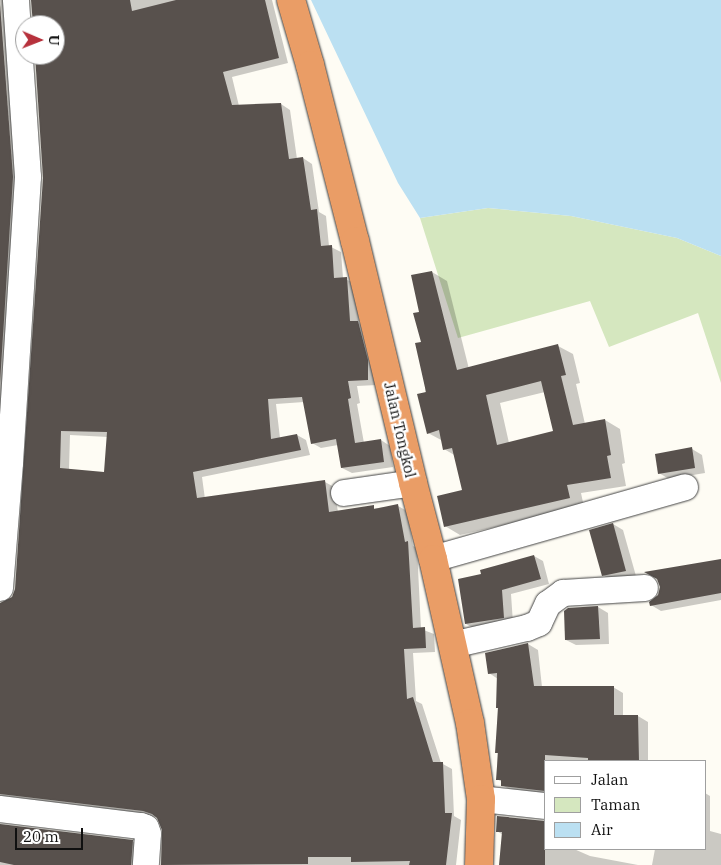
<!DOCTYPE html>
<html>
<head>
<meta charset="utf-8">
<style>
	body { margin:0 }
	#map { position:relative; width:721px; height:865px; overflow:hidden; background:#fefcf4; font-family:"IBM Plex Serif",serif }
	div>[style] { position:absolute }
	.green>* { inset:0; background:#d5e7bf }
	.water>* { inset:0; background:#bbe0f2 }
	.shadow>* { inset:0; background:#0003 }
	.building>* { inset:0; background:#58514d }
	.roads { filter:drop-shadow(0 0 1px #434343) drop-shadow(0 0 1px #434343) }
	.minor>* { height:26px; margin:-13px; padding:0 13px; transform-origin:13px; border-radius:13px; background:#fff }
	.highway>* { height:28px; margin:-14px; padding:0 14px; transform-origin:14px; border-radius:14px; background:#ea9d66 }
	span { translate:-50% -50%; white-space:nowrap; text-align:center; line-height:1.15; -webkit-text-stroke:5px #fff; paint-order:stroke }
	.street-label { font-size:15px; color:#101010 }
	.legend { position:absolute; left:544px; top:760px; width:162px; height:90px; box-sizing:border-box; background:#fff; border:1px solid #9f9f9f; margin:0; padding:6px 9px; list-style:none; font-size:15px; color:#101010 }
	.legend li { display:flex; align-items:center; gap:10px; height:25px }
	.legend b { width:25px; border:1px solid #9f9f9f }
	.north { position:absolute; left:15px; top:15px; width:50px; height:50px; box-sizing:border-box; background:#fff; border:1px solid #9f9f9f; border-radius:50%; rotate:91deg; font-size:14px; font-weight:700; line-height:20px; text-align:center; color:#101010 }
	.north::after { content:''; display:block; margin:auto; width:18px; height:22px; background:#b7313c; clip-path:polygon(50% 0,100% 100%,50% 72%,0 100%) }
	.scale { position:absolute; left:15px; top:828px; width:68px; height:22px; box-sizing:border-box; border:2px solid #101010; border-top:0; padding-left:6px; font-size:15px; line-height:18px; white-space:nowrap; color:#101010; -webkit-text-stroke:4px #fff; paint-order:stroke }
</style>
</head>
<body>
<div id="map">
	<div class="green">
		<div style="clip-path:polygon(488px 208px,571px 216px,677px 238px,721px 256px,721px 383px,698px 313px,609px 347px,590px 301px,458px 338px,420px 218px)"></div>
	</div>
	<div class="water">
		<div style="clip-path:polygon(311px 0,721px 0,721px 256px,677px 238px,571px 216px,488px 208px,420px 218px,398px 183px)"></div>
	</div>
	<div class="shadow">
		<div style="clip-path:polygon(0 0,12px 0,22px 183px,0 506px)"></div>
		<div style="clip-path:polygon(evenodd,32px 0,272px 0,288px 63px,232px 77px,239px 106px,281px 104px,290px 110px,297px 159px,303px 158px,312px 164px,319px 212px,326px 216px,329px 246px,341px 252px,343px 278px,356px 284px,359px 323px,367px 328px,377px 385px,357px 386px,360px 403px,357px 404px,364px 443px,381px 440px,390px 446px,393px 467px,352px 473px,342px 468px,338px 445px,321px 448px,312px 443px,304px 402px,276px 404px,280px 438px,297px 435px,306px 440px,310px 455px,202px 477px,205px 499px,325px 482px,334px 487px,338px 512px,398px 506px,407px 511px,413px 546px,417px 548px,421px 629px,434px 634px,435px 652px,413px 653px,416px 701px,422px 704px,441px 763px,452px 769px,454px 816px,461px 820px,456px 865px,161px 865px,164px 835px,161px 822px,156px 817px,6px 800px,0 796px,0 604px,14px 597px,16px 589px,44px 178px,36px 55px,55px 55px,55px 25px,34px 25px,32px 0,70px 435px,108px 437px,106px 473px,69px 470px,70px 435px)"></div>
		<div style="clip-path:polygon(evenodd,432px 272px,447px 281px,469px 369px,558px 346px,573px 354px,580px 383px,576px 384px,585px 424px,605px 420px,620px 429px,625px 463px,622px 464px,626px 486px,581px 493px,584px 507px,460px 535px,445px 526px,464px 491px,456px 456px,444px 449px,443px 441px,428px 433px,420px 312px,432px 272px,545px 392px,554px 432px,509px 443px,500px 403px,545px 392px)"></div>
		<div style="clip-path:polygon(692px 449px,702px 455px,705px 473px,669px 479px,659px 473px)"></div>
		<div style="clip-path:polygon(613px 524px,623px 530px,636px 576px,613px 581px,603px 575px)"></div>
		<div style="clip-path:polygon(534px 556px,543px 561px,549px 584px,511px 594px,513px 623px,475px 629px,466px 624px,482px 575px)"></div>
		<div style="clip-path:polygon(721px 560px,721px 600px,661px 611px,651px 605px,659px 596px,661px 587px)"></div>
		<div style="clip-path:polygon(598px 607px,608px 613px,609px 644px,576px 645px,566px 640px)"></div>
		<div style="clip-path:polygon(528px 644px,538px 650px,542px 687px,613px 687px,623px 693px,623px 716px,638px 716px,648px 722px,648px 761px,545px 761px,545px 795px,512px 791px,502px 785px,502px 782px,497px 779px,498px 679px,489px 673px,487px 654px)"></div>
		<div style="clip-path:polygon(705px 793px,710px 796px,710px 831px,721px 834px,721px 865px,652px 865px,655px 849px,705px 849px)"></div>
		<div style="clip-path:polygon(498px 817px,545px 849px,574px 849px,590px 856px,638px 865px,501px 865px,503px 835px,497px 831px)"></div>
		<div style="clip-path:polygon(0 825px,132px 841px,142px 847px,142px 865px,0 865px)"></div>
	</div>
	<div class="building">
		<div style="clip-path:polygon(evenodd,31px 0,130px 0,132px 11px,176px 0,265px 0,279px 58px,223px 72px,232px 105px,281px 103px,289px 159px,303px 157px,311px 210px,317px 209px,321px 246px,332px 245px,334px 278px,347px 277px,350px 321px,358px 321px,368px 360px,368px 380px,348px 381px,351px 398px,348px 399px,355px 443px,381px 439px,384px 462px,341px 468px,336px 439px,311px 444px,302px 397px,268px 399px,271px 439px,297px 434px,301px 450px,193px 472px,197px 498px,325px 480px,329px 512px,374px 505px,374px 509px,398px 504px,405px 542px,408px 541px,413px 628px,425px 627px,426px 648px,404px 649px,407px 699px,413px 697px,433px 762px,443px 762px,445px 813px,452px 813px,446px 865px,409px 865px,410px 861px,351px 862px,351px 857px,308px 857px,308px 864px,161px 865px,162px 830px,157px 818px,152px 814px,143px 811px,0 794px,0 603px,12px 597px,15px 589px,43px 178px,35px 55px,55px 55px,55px 25px,33px 25px,31px 0,61px 431px,107px 432px,104px 472px,60px 468px,61px 431px)"></div>
		<div style="clip-path:polygon(0 4px,13px 177px,0 383px)"></div>
		<div style="clip-path:polygon(evenodd,432px 271px,457px 370px,558px 344px,566px 375px,561px 376px,573px 425px,605px 419px,611px 455px,607px 456px,611px 478px,567px 485px,570px 498px,444px 527px,437px 496px,462px 490px,452px 448px,443px 450px,439px 430px,427px 434px,417px 394px,426px 392px,415px 343px,421px 342px,413px 313px,419px 312px,411px 275px,432px 271px,541px 381px,553px 431px,497px 445px,486px 395px,541px 381px)"></div>
		<div style="clip-path:polygon(692px 447px,695px 468px,658px 474px,655px 454px)"></div>
		<div style="clip-path:polygon(613px 523px,626px 571px,602px 576px,589px 530px)"></div>
		<div style="clip-path:polygon(534px 555px,541px 579px,502px 590px,504px 618px,465px 624px,458px 579px,481px 574px,480px 570px)"></div>
		<div style="clip-path:polygon(721px 559px,721px 593px,650px 606px,649px 602px,658px 595px,660px 587px,657px 579px,644px 572px)"></div>
		<div style="clip-path:polygon(598px 606px,600px 639px,565px 640px,564px 611px,568px 608px)"></div>
		<div style="clip-path:polygon(528px 643px,534px 686px,614px 686px,614px 715px,638px 715px,639px 761px,588px 761px,588px 758px,545px 755px,545px 791px,501px 786px,501px 780px,496px 780px,498px 753px,495px 753px,498px 708px,496px 708px,497px 673px,488px 674px,485px 653px)"></div>
		<div style="clip-path:polygon(497px 816px,545px 821px,545px 865px,499px 865px,502px 832px,496px 832px)"></div>
		<div style="clip-path:polygon(0 824px,133px 840px,131px 865px,14px 865px,0 862px)"></div>
	</div>
	<div class="roads">
		<div class="minor">
			<div style="left:344px;top:493px;width:70px;rotate:-8.2deg"></div>
			<div style="left:433px;top:559px;width:262px;rotate:-15.9deg"></div>
			<div style="left:0;top:588px;width:125px;rotate:-85.4deg"></div>
			<div style="left:10px;top:463px;width:287px;rotate:-86.4deg"></div>
			<div style="left:28px;top:177px;width:177px;rotate:-93.9deg"></div>
			<div style="left:452px;top:645px;width:77px;rotate:-12.8deg"></div>
			<div style="left:527px;top:628px;width:13px;rotate:-23deg"></div>
			<div style="left:539px;top:623px;width:21px;rotate:-65deg"></div>
			<div style="left:548px;top:604px;width:19px;rotate:-36deg"></div>
			<div style="left:563px;top:593px;width:82px;rotate:-3.5deg"></div>
			<div style="left:481px;top:799px;width:64px;rotate:6.2deg"></div>
			<div style="left:0;top:809px;width:142px;rotate:6.9deg"></div>
			<div style="left:141px;top:826px;width:5px;rotate:22deg"></div>
			<div style="left:146px;top:828px;width:6px;rotate:72deg"></div>
			<div style="left:148px;top:834px;width:31px;rotate:94deg"></div>
		</div>
		<div class="highway">
			<div style="left:291px;top:0;width:68px;rotate:73.7deg"></div>
			<div style="left:310px;top:65px;width:182px;rotate:75.7deg"></div>
			<div style="left:355px;top:241px;width:249px;rotate:76.5deg"></div>
			<div style="left:413px;top:483px;width:79px;rotate:75.3deg"></div>
			<div style="left:433px;top:559px;width:168px;rotate:77.3deg"></div>
			<div style="left:470px;top:723px;width:77px;rotate:81.8deg"></div>
			<div style="left:481px;top:799px;width:66px;rotate:91.7deg"></div>
		</div>
	</div>
	<div class="street-label">
		<span style="left:400px;top:430px;rotate:77deg">Jalan Tongkol</span>
	</div>
	<ul class="legend">
	<li><b style="height:6px;background:#fff"></b>Jalan</li>
	<li><b style="height:14px;background:#d5e7bf"></b>Taman</li>
	<li><b style="height:14px;background:#bbe0f2"></b>Air</li>
	</ul>
	<div class="north">U</div>
	<div class="scale">20 m</div>
</div>
</body>
</html>
